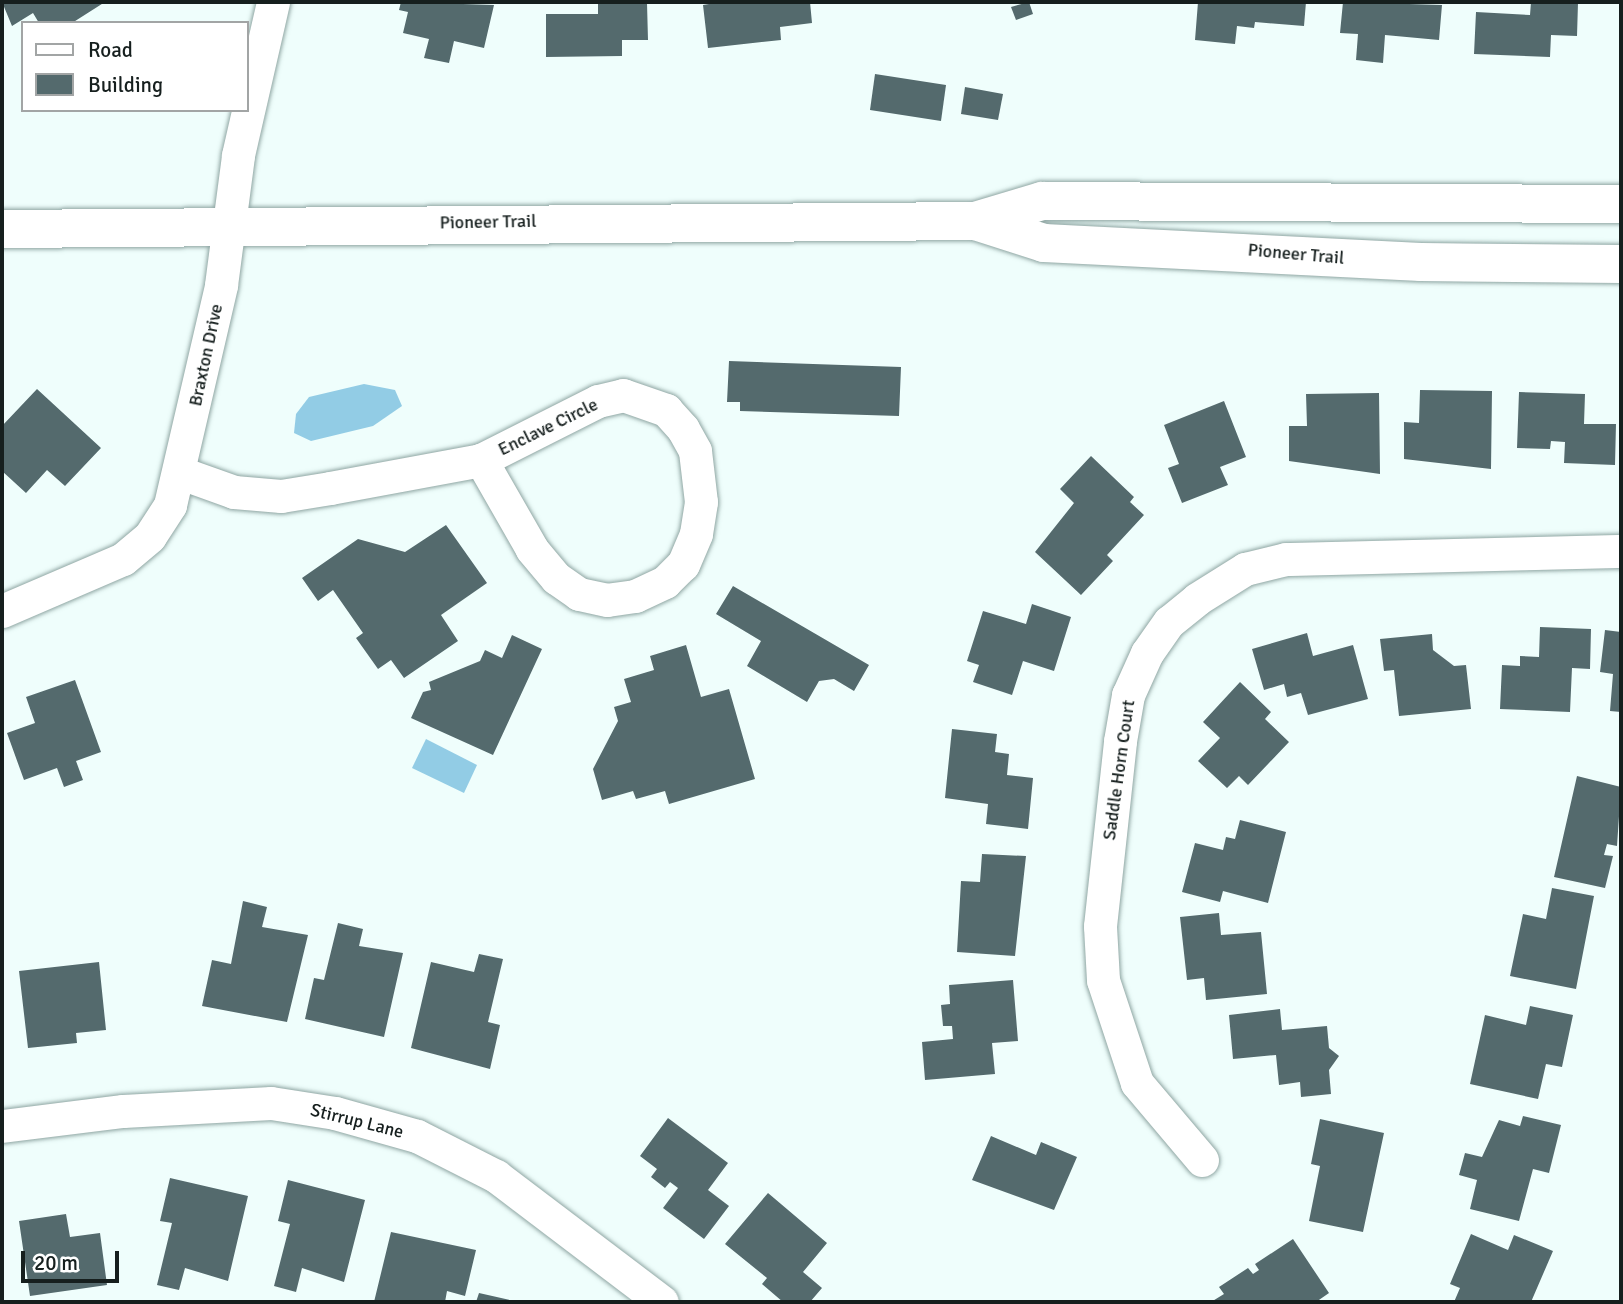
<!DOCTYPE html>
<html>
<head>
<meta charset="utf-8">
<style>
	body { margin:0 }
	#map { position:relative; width:1623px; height:1304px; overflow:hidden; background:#effefc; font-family:Signika,sans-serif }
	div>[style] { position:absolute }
	.water>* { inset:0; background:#92cce5 }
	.building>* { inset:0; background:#546a6d }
	.roads { filter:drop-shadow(0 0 2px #8fa6a3) drop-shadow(0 0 2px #8fa6a3) }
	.minor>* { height:33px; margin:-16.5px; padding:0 16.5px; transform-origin:16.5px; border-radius:16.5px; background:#fff }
	.major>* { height:38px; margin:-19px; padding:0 19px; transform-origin:19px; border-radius:19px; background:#fff }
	span { translate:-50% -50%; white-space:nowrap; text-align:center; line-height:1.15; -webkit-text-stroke:7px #fff; paint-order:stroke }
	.street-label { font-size:18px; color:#161f1e }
	.frame { position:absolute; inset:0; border:4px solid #161f1e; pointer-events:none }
	.legend { position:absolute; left:21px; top:21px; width:228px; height:91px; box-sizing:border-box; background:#fff; border:2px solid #a2a5a5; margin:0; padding:9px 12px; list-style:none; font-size:21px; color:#161f1e }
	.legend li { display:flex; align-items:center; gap:14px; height:35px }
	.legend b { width:35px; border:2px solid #a2a5a5 }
	.scale { position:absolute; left:21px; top:1251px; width:98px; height:32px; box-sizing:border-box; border:4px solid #161f1e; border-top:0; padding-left:9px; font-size:21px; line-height:24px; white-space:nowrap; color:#161f1e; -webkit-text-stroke:5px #fff; paint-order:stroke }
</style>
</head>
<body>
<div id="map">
	<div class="water">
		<div style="clip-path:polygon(364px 384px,395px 390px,402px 406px,373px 426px,311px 441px,294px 433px,296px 414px,309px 397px)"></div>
		<div style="clip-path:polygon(426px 739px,477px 765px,464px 793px,412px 768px)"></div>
	</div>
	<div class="building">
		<div style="clip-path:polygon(2px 2px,105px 2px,72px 23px,39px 23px,33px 13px,12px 26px)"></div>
		<div style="clip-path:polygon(401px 2px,494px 5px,484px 48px,454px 41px,449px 63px,424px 58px,429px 39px,403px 33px,408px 12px,399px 10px)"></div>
		<div style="clip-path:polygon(721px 2px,810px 2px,812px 23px,780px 27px,781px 40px,708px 48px,703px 5px)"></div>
		<div style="clip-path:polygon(1029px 2px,1033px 14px,1016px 20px,1011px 7px)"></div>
		<div style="clip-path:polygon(1198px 2px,1306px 2px,1304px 26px,1255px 22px,1254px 28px,1237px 26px,1235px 44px,1195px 40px)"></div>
		<div style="clip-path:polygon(1343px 2px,1442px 5px,1439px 40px,1385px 35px,1383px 63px,1356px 60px,1358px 34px,1340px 33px)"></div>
		<div style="clip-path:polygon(1531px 2px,1578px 3px,1577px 36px,1551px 35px,1550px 57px,1474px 54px,1476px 12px,1530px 15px)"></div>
		<div style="clip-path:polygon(598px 3px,647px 3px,648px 40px,622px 40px,622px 56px,546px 57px,546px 14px,598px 14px)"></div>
		<div style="clip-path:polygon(875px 74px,946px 85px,941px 121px,870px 110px)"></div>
		<div style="clip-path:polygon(965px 87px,1003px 94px,998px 120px,961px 114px)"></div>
		<div style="clip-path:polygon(729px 361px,901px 367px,899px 416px,740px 411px,740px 402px,727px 402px)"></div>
		<div style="clip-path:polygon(37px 389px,101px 448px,65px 486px,47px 470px,26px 493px,2px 471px,2px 426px)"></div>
		<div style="clip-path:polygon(1420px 390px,1492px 391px,1491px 469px,1404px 459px,1404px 422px,1419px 423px)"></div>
		<div style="clip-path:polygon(1519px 392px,1585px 394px,1584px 424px,1616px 424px,1615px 465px,1564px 463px,1565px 442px,1551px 441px,1550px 449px,1517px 448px)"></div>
		<div style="clip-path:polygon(1379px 393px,1380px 474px,1289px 461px,1289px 426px,1307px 426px,1306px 394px)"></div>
		<div style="clip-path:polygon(1224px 401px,1246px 457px,1220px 467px,1228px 485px,1182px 503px,1168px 468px,1179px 464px,1164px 425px)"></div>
		<div style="clip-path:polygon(1091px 456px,1134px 497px,1130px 502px,1144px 515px,1107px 555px,1113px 561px,1081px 595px,1035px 552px,1074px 503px,1060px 489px)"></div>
		<div style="clip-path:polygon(446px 525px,487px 583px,441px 615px,458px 641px,404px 678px,391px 660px,378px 669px,356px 638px,363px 633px,333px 590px,318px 601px,302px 578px,358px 539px,405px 552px)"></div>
		<div style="clip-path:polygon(733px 586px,869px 665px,854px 691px,834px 679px,819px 681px,807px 702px,747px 666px,761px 641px,716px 614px)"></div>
		<div style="clip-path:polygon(1032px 604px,1071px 617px,1054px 671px,1023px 661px,1012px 695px,973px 682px,979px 665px,967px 661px,983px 611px,1026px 624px)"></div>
		<div style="clip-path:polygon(1540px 627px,1591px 629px,1590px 669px,1572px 668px,1570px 712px,1500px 709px,1502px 665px,1520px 666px,1520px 656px,1539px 657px)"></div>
		<div style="clip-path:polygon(1605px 630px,1621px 632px,1621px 712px,1610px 711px,1613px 674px,1600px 672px)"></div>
		<div style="clip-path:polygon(1307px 633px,1313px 656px,1353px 645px,1368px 699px,1308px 715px,1301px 693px,1287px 697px,1284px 684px,1264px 690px,1252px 649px)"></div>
		<div style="clip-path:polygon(1432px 634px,1433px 650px,1454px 666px,1466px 665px,1471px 709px,1399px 716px,1394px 670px,1384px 671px,1380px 639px)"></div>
		<div style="clip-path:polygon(512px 635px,542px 649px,493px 755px,411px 718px,423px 692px,431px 690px,429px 682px,480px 661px,485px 650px,502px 658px)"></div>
		<div style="clip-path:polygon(686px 645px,701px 697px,729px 689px,755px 779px,669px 804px,665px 791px,636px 799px,633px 791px,602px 800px,593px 769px,618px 721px,614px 707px,631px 702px,624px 679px,654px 670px,650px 656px)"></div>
		<div style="clip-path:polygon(75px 680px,101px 752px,76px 761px,83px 780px,64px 787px,57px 768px,24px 780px,7px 733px,35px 723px,26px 697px)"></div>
		<div style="clip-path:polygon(1240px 682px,1271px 712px,1265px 719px,1289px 742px,1248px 785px,1239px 776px,1227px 788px,1198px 761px,1220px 738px,1203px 722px)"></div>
		<div style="clip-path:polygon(952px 729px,997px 734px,995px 752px,1009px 754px,1007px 775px,1033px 778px,1028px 829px,986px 824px,988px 804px,945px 798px)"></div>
		<div style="clip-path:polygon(1577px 776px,1621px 787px,1617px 846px,1607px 844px,1604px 855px,1613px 856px,1605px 888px,1554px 877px)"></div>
		<div style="clip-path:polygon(1240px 820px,1286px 832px,1268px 903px,1223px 891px,1220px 902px,1182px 892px,1195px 843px,1223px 850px,1226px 837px,1235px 839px)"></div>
		<div style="clip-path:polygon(982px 854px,1026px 856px,1015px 956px,957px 952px,961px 881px,980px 882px)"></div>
		<div style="clip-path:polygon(1552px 888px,1594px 896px,1576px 989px,1510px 976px,1523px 914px,1546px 919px)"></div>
		<div style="clip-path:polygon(243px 901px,267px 907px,262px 927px,308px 935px,287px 1022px,202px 1006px,212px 960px,231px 964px)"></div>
		<div style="clip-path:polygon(1219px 913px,1221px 935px,1261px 932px,1267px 994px,1206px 1000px,1204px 978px,1187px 980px,1180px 917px)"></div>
		<div style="clip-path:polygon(338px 923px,363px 929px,359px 946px,403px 953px,384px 1037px,305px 1019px,314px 978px,324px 980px)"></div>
		<div style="clip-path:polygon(479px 954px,503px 959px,488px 1022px,500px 1025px,490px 1069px,411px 1048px,431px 962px,474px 972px)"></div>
		<div style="clip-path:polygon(99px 962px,106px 1030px,76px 1033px,77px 1043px,28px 1048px,19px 971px)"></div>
		<div style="clip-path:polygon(1013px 980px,1018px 1041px,992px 1043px,995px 1074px,925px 1080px,922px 1042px,953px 1039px,952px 1026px,943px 1026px,941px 1005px,950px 1004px,949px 985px)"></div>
		<div style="clip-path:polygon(1530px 1006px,1573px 1015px,1562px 1067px,1546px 1064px,1538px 1099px,1470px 1084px,1485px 1015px,1526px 1025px)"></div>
		<div style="clip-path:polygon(1280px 1009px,1282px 1030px,1327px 1026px,1329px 1048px,1339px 1056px,1329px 1070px,1331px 1094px,1301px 1097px,1300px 1082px,1279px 1085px,1276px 1055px,1233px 1059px,1229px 1015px)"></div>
		<div style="clip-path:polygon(1523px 1116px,1561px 1125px,1549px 1173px,1533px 1169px,1519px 1221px,1470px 1209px,1477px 1180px,1459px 1175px,1465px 1153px,1482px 1157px,1499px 1120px,1520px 1126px)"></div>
		<div style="clip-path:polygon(668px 1118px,728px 1163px,708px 1190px,729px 1206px,704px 1239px,663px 1208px,678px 1188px,670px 1182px,665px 1188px,651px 1177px,657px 1169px,640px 1156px)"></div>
		<div style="clip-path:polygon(1320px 1119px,1384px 1133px,1363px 1232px,1309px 1221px,1320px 1166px,1311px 1164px)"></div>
		<div style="clip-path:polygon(991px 1136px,1036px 1155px,1041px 1142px,1077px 1157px,1054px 1210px,972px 1180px)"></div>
		<div style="clip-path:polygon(170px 1178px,248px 1196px,228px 1281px,185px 1268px,179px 1290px,157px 1285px,172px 1223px,160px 1221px)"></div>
		<div style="clip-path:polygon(288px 1180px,365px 1200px,344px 1282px,302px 1268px,296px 1292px,274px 1286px,290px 1224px,278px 1221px)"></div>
		<div style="clip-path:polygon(768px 1193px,827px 1243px,803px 1272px,822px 1288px,810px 1302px,783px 1302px,762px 1284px,767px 1278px,725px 1244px)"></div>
		<div style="clip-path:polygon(66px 1214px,70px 1237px,100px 1233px,107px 1285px,30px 1296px,19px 1221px)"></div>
		<div style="clip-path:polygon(391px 1232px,476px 1250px,465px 1296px,447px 1291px,445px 1302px,374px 1302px)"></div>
		<div style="clip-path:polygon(1471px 1234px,1508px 1250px,1514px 1235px,1553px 1251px,1531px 1302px,1454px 1302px,1460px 1288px,1450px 1284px)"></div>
		<div style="clip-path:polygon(1293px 1239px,1329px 1293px,1316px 1302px,1211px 1302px,1224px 1294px,1219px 1287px,1248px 1268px,1253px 1274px,1259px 1270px,1255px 1264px)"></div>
		<div style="clip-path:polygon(479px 1293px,514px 1301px,514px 1302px,476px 1302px)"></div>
	</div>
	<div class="roads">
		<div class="minor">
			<div style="left:181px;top:473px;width:56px;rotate:19.7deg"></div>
			<div style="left:234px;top:492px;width:47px;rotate:4.9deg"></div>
			<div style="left:281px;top:496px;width:50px;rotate:-9.3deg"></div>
			<div style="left:330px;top:488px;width:154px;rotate:-10.5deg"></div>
			<div style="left:481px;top:460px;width:131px;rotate:-26.8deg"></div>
			<div style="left:598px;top:401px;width:26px;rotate:-13deg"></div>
			<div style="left:623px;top:395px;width:46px;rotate:19.2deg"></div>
			<div style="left:666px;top:410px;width:25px;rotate:48deg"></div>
			<div style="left:683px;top:429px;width:25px;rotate:61deg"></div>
			<div style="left:695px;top:451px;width:51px;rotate:83.3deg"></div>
			<div style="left:701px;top:502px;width:32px;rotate:99deg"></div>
			<div style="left:696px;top:534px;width:33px;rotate:113deg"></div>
			<div style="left:683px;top:564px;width:25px;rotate:135deg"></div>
			<div style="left:665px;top:582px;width:33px;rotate:155deg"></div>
			<div style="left:635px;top:596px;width:28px;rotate:172deg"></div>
			<div style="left:607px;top:600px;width:29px;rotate:-168deg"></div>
			<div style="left:579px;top:594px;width:28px;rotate:-145deg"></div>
			<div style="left:556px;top:578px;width:38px;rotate:-130deg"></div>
			<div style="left:532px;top:549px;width:103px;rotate:-119.8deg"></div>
			<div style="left:2px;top:611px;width:132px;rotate:-23.3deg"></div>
			<div style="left:123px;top:559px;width:35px;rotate:-40deg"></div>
			<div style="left:150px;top:536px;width:37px;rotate:-57deg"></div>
			<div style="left:170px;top:505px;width:226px;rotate:-76.9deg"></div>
			<div style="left:221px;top:285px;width:131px;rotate:-82.5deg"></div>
			<div style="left:238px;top:155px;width:157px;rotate:-77.1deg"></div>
			<div style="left:2px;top:1126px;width:122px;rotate:-7.1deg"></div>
			<div style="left:123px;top:1111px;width:148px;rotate:-3.1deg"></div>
			<div style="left:271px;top:1103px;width:65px;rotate:8.9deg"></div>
			<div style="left:335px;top:1113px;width:85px;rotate:15.7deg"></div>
			<div style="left:417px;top:1136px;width:89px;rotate:26.9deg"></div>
			<div style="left:496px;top:1176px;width:208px;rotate:37.2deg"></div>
			<div style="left:1202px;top:1160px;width:101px;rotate:-130.2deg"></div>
			<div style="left:1137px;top:1083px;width:108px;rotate:-108.3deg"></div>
			<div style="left:1103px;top:980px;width:54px;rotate:-93.2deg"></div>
			<div style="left:1100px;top:926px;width:186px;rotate:-83.8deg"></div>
			<div style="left:1120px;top:741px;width:47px;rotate:-80.1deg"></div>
			<div style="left:1128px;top:695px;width:46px;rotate:-65.7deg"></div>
			<div style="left:1147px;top:653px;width:38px;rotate:-55deg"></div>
			<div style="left:1169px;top:622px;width:36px;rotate:-39deg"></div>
			<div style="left:1197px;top:599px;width:57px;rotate:-32deg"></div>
			<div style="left:1245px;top:569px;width:42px;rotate:-13.7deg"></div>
			<div style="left:1286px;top:559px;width:335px;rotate:-1.4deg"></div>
		</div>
		<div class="major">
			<div style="left:975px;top:221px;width:72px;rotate:17.7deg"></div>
			<div style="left:1044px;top:243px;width:377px;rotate:2.9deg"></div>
			<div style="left:1421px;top:262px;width:200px;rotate:0.6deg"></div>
			<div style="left:2px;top:229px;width:973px;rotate:-0.47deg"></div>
			<div style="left:975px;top:221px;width:70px;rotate:-16.6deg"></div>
			<div style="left:1042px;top:201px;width:579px;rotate:0.3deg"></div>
		</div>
	</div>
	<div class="street-label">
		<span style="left:488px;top:222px;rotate:-1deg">Pioneer Trail</span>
		<span style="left:1296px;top:254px;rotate:5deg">Pioneer Trail</span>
		<span style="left:206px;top:355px;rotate:-78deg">Braxton Drive</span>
		<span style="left:548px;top:427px;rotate:-26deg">Enclave Circle</span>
		<span style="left:1119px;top:770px;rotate:-82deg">Saddle Horn Court</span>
		<span style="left:357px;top:1121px;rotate:14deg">Stirrup Lane</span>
	</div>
	<div class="frame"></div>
	<ul class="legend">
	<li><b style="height:9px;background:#fff"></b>Road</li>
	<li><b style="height:19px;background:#546a6d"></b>Building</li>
	</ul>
	<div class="scale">20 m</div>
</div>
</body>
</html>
